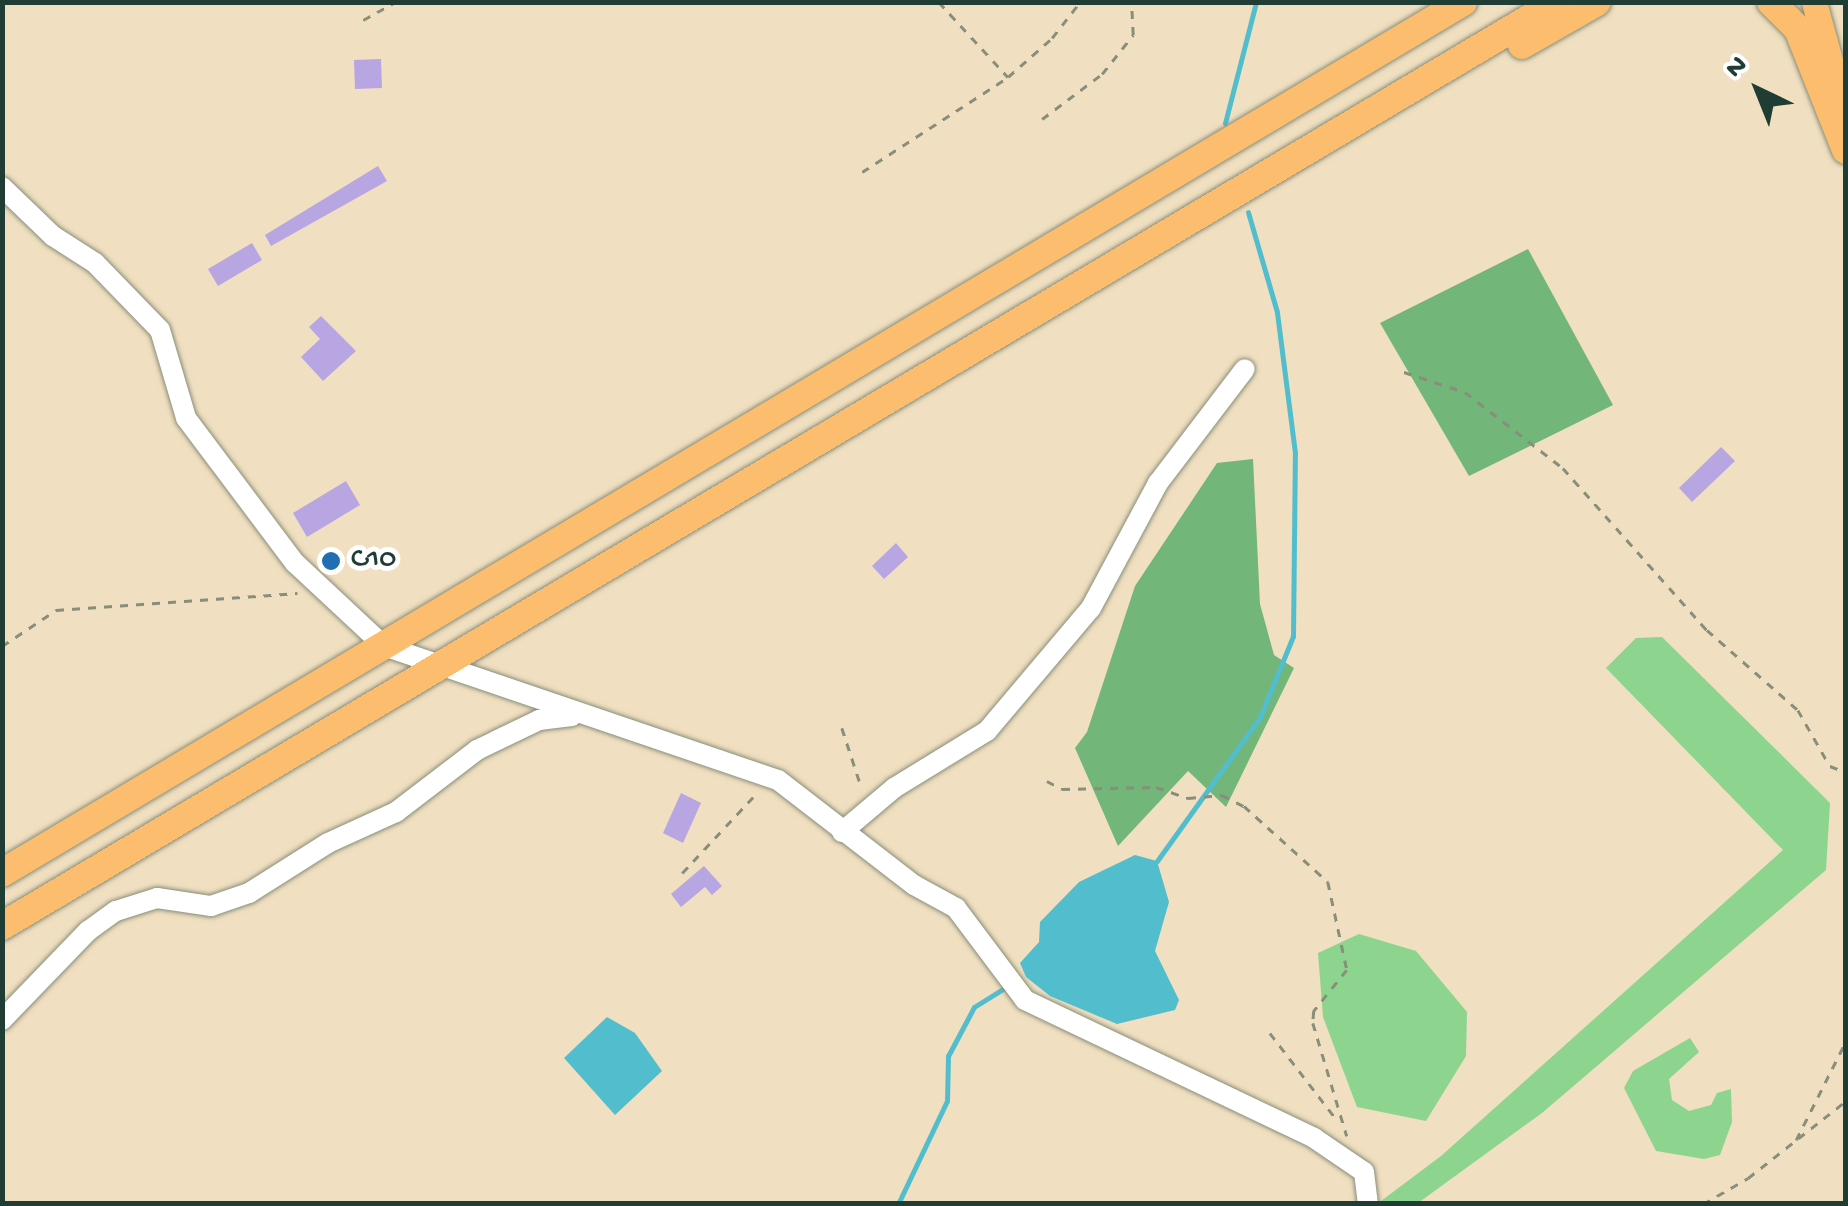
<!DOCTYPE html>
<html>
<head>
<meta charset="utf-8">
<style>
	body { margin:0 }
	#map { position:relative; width:1848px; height:1206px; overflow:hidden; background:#f0dfc0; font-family:"Gochi Hand",sans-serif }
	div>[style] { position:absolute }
	.green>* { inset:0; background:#8dd48f }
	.forest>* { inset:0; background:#72b67a }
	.water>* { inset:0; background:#52becd }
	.stream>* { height:5px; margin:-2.5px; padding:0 2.5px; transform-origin:2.5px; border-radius:2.5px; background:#52becd }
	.building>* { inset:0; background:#b7a6e1 }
	.path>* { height:2.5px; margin-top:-1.25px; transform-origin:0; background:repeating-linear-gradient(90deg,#888e7a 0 8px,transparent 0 16px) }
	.roads { filter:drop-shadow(0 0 2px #888e7a) drop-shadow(0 0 2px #888e7a) }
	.minor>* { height:20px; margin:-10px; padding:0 10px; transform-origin:10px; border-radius:10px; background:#fff }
	.major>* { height:25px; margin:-12.5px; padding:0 12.5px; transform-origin:12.5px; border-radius:12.5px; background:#fcbd6e }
	.highway>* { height:28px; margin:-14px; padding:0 14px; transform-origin:14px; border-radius:14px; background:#fcbd6e }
	.dots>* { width:28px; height:28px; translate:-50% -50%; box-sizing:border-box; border:5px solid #fff; border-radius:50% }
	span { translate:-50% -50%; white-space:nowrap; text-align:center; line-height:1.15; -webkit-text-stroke:10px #fff; paint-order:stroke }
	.poi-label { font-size:30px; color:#1f3d34 }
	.left { translate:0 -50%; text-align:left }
	.frame { position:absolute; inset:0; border:5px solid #1f3d34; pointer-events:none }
	.north { position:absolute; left:1708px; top:40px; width:100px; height:100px; -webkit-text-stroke:8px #fff; paint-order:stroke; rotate:317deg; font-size:28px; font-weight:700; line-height:40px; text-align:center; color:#1f3d34 }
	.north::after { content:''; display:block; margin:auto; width:35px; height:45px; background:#1f3d34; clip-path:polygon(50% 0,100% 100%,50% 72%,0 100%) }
</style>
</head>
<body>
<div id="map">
	<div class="green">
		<div style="clip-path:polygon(1662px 637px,1830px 803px,1826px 870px,1542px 1113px,1418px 1203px,1377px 1204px,1441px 1156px,1783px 850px,1606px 668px,1636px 638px)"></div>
		<div style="clip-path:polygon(1359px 934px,1416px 951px,1467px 1012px,1466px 1056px,1426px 1121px,1357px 1107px,1323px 1017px,1318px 953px)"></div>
		<div style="clip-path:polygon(1690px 1038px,1699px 1052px,1669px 1079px,1672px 1100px,1689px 1111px,1711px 1105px,1717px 1093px,1731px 1089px,1732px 1122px,1720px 1155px,1704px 1159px,1656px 1151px,1624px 1088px,1633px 1071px)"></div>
	</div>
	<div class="forest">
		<div style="clip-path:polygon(1528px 249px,1613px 405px,1469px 476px,1380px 323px)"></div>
		<div style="clip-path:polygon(1253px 459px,1260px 604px,1274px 655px,1294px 668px,1226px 807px,1188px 771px,1118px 846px,1075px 748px,1087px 732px,1135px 586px,1217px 463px)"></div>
	</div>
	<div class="water">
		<div style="clip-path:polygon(1135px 855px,1157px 861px,1169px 902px,1155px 951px,1179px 1000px,1175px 1010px,1117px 1024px,1050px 996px,1026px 977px,1020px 963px,1039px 942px,1040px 922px,1079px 882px)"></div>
		<div style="clip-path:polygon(607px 1017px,635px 1033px,662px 1071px,615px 1115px,564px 1058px)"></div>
	</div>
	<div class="stream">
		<div style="left:1225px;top:123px;width:125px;rotate:-75.6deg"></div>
		<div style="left:1157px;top:861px;width:177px;rotate:-54.4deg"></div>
		<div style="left:1260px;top:717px;width:87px;rotate:-67.8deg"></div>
		<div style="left:1293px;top:636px;width:183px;rotate:-89.4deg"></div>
		<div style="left:1295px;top:453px;width:142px;rotate:-97.3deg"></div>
		<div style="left:1277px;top:312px;width:104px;rotate:-106.2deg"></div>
		<div style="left:898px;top:1204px;width:114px;rotate:-64.6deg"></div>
		<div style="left:947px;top:1101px;width:45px;rotate:-88.7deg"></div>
		<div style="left:948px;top:1056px;width:55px;rotate:-62deg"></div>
		<div style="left:974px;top:1007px;width:38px;rotate:-32deg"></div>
	</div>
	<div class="building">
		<div style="clip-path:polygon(381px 59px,382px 88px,355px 89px,354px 60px)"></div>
		<div style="clip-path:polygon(378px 166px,387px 181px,271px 246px,265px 235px)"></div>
		<div style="clip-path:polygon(252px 243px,262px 260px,218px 286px,208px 269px)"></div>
		<div style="clip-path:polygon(321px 316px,356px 351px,323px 381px,301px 357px,320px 339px,309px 327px)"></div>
		<div style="clip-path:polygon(1721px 447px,1735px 461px,1692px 502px,1679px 488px)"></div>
		<div style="clip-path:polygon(346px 481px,360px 505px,307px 537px,293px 513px)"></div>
		<div style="clip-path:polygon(896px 543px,908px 557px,884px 579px,872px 566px)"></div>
		<div style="clip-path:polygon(681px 793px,701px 803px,683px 843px,663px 833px)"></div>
		<div style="clip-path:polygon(704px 866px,722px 886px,712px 895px,705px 887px,681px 907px,671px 894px)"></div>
	</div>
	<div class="path">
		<div style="left:939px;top:2px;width:102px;rotate:47.4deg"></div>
		<div style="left:1008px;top:77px;width:59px;rotate:-41.6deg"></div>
		<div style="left:1052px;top:38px;width:46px;rotate:-52.1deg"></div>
		<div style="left:363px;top:20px;width:37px;rotate:-29deg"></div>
		<div style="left:1042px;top:119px;width:75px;rotate:-36.9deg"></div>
		<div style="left:1102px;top:74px;width:50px;rotate:-51.5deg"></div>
		<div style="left:1133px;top:35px;width:33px;rotate:-93deg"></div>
		<div style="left:862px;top:172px;width:173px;rotate:-33deg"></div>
		<div style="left:1404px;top:372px;width:64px;rotate:18.2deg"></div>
		<div style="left:1465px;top:392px;width:124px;rotate:37.8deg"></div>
		<div style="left:1563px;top:468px;width:217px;rotate:48.4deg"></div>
		<div style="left:1707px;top:630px;width:121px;rotate:41.3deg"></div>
		<div style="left:1798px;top:710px;width:64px;rotate:60.3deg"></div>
		<div style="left:1830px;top:766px;width:17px;rotate:21deg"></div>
		<div style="left:2px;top:646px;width:65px;rotate:-33.7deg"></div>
		<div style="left:56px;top:610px;width:242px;rotate:-4deg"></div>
		<div style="left:842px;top:728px;width:64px;rotate:71.8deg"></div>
		<div style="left:1047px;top:781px;width:17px;rotate:28deg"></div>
		<div style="left:1062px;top:789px;width:94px;rotate:-1.2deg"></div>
		<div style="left:1156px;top:787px;width:34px;rotate:19deg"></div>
		<div style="left:1188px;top:798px;width:34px;rotate:-5deg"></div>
		<div style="left:1222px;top:795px;width:25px;rotate:27deg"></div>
		<div style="left:1244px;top:806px;width:113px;rotate:42.1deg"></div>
		<div style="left:1328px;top:882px;width:90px;rotate:77.8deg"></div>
		<div style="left:1347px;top:970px;width:53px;rotate:128.8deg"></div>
		<div style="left:1314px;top:1011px;width:12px;rotate:95deg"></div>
		<div style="left:1313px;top:1023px;width:118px;rotate:73.3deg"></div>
		<div style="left:682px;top:873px;width:108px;rotate:-46.9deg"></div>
		<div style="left:1270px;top:1033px;width:110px;rotate:52.4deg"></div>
		<div style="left:1796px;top:1140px;width:111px;rotate:-63.2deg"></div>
		<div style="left:1703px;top:1204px;width:52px;rotate:-30deg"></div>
		<div style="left:1748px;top:1178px;width:125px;rotate:-38.2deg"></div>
	</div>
	<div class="roads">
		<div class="minor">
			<div style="left:2px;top:187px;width:71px;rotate:43.9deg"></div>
			<div style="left:53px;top:236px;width:50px;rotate:32.7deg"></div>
			<div style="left:95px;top:263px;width:93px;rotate:45.9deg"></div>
			<div style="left:160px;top:330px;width:92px;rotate:73.5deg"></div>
			<div style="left:186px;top:418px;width:181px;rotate:53.1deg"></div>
			<div style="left:295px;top:563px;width:122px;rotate:43deg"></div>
			<div style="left:384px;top:646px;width:416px;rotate:18.8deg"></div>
			<div style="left:778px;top:780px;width:172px;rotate:37.7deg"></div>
			<div style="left:914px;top:885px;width:48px;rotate:28.7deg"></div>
			<div style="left:956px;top:908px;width:115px;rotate:53.1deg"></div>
			<div style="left:1025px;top:1000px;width:320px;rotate:25.5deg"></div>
			<div style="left:1314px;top:1138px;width:60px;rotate:34.2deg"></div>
			<div style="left:1364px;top:1172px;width:32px;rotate:83deg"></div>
			<div style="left:842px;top:832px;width:68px;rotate:-40.2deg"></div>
			<div style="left:894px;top:788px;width:109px;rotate:-31.5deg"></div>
			<div style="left:987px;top:731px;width:161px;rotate:-49.8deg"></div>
			<div style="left:1091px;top:608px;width:142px;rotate:-61.8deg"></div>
			<div style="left:1158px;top:483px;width:143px;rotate:-52.7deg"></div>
			<div style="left:2px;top:1020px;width:124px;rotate:-46deg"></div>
			<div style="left:88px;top:931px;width:34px;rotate:-36deg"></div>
			<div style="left:116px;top:911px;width:43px;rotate:-17.6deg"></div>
			<div style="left:157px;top:898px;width:55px;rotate:8.4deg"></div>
			<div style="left:211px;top:906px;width:40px;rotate:-18.9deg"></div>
			<div style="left:249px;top:893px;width:93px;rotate:-32.3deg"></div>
			<div style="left:328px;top:843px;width:75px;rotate:-24.5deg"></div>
			<div style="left:396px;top:812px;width:102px;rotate:-37.4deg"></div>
			<div style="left:477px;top:750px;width:69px;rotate:-25.8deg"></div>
			<div style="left:539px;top:720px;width:33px;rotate:-7deg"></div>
		</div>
		<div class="major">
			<div style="left:1814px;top:2px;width:120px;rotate:74.6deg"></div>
		</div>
		<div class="highway">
			<div style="left:1771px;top:2px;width:38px;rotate:45deg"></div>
			<div style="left:1798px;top:29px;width:130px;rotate:68.4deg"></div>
			<div style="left:1522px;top:45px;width:86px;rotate:-29.8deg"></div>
			<div style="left:2px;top:873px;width:1701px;rotate:-30.8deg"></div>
			<div style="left:2px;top:926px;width:1809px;rotate:-30.72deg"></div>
		</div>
	</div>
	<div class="dots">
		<div style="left:331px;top:561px;background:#1f6fb2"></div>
	</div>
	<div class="poi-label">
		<span class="left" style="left:351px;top:561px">C10</span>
	</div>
	<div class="frame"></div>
	<div class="north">N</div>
</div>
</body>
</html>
